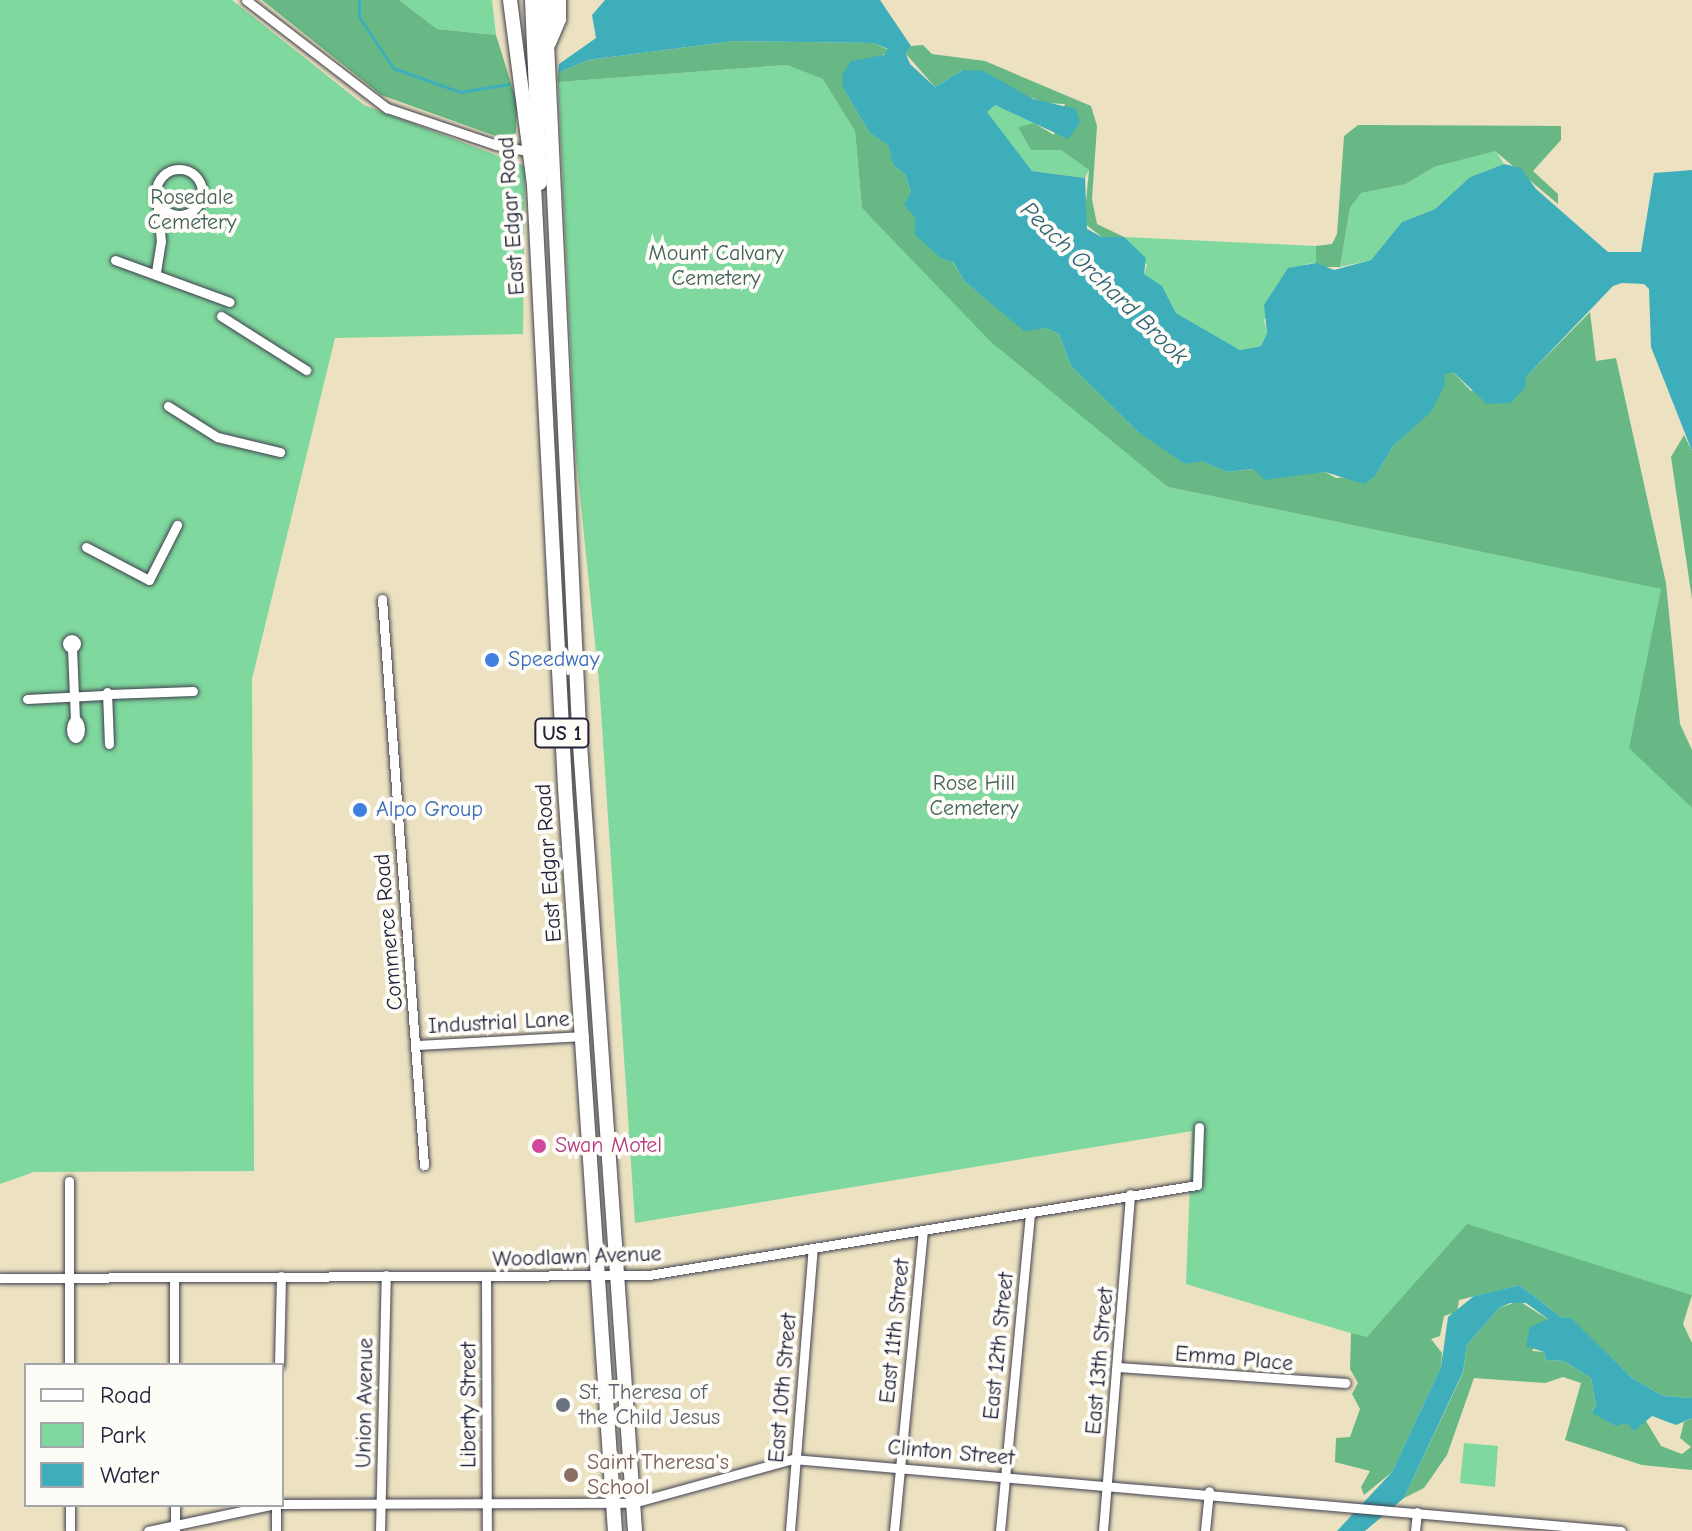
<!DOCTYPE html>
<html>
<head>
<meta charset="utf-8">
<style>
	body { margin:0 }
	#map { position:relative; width:1692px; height:1531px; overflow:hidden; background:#ece2c1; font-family:"Comic Neue",sans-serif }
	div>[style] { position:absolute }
	.green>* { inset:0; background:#7fd89d }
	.forest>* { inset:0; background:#67b884 }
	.water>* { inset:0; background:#3faebb }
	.stream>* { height:3px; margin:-1.5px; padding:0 1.5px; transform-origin:1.5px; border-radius:1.5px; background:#3faebb }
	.roads { filter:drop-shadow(0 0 2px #403f4f) drop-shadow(0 0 2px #403f4f) }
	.minor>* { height:9px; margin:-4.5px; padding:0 4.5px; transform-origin:4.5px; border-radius:4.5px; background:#fff }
	.minor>.ring { margin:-4.5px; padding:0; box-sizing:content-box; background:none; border:9px solid #fff; border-radius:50% }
	.highway>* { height:14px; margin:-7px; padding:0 7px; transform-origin:7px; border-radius:7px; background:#fff }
	.dots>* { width:22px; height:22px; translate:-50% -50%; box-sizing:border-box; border:4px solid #fdfcf7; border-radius:50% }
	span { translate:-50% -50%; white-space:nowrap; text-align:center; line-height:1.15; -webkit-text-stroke:8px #fdfcf7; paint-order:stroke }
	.shield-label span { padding:2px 6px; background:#fdfcf7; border:2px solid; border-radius:6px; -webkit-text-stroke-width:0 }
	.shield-label { font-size:20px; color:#22223b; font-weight:700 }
	.park-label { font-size:22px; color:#43625d }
	.street-label { font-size:22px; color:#22223b }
	.shop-label { font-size:22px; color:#366cbe }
	.left { translate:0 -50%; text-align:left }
	.hotel-label { font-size:22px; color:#b23c85 }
	.worship-label { font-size:22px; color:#5b616d }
	.education-label { font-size:22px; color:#785e54 }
	.water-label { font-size:24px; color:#2f6175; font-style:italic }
	.legend { position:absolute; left:24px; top:1363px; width:260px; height:144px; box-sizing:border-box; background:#fdfcf7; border:2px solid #a5a5ac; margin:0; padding:10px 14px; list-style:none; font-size:24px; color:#22223b }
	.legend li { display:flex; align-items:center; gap:16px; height:40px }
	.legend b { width:40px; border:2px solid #a5a5ac }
</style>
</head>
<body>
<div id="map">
	<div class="green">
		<div style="clip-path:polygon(0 0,232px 0,364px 105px,525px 166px,523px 334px,335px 338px,252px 679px,254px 1171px,34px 1172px,0 1184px)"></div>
		<div style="clip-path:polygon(399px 0,492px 0,496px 35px,437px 29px)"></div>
		<div style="clip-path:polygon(787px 65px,824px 79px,855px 131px,862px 208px,1168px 487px,1662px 589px,1630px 748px,1692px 808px,1692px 1295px,1467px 1225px,1367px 1338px,1186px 1284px,1192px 1131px,635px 1223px,599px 682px,575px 447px,558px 82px)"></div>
		<div style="clip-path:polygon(994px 104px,1034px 123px,1019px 127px,1031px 150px,1061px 150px,1089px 170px,1085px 178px,1032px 171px,986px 112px)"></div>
		<div style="clip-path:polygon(1495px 150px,1504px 164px,1470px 177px,1435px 209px,1402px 222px,1371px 260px,1340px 267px,1350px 208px,1361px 193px,1406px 184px,1434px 167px)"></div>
		<div style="clip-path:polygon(1124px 237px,1316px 246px,1316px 263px,1306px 264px,1264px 320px,1267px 333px,1261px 346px,1240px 350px,1176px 313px,1165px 292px,1144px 274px,1147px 265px)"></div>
		<div style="clip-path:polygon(1464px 1443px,1498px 1446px,1495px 1487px,1460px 1483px)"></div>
	</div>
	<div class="forest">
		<div style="clip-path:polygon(262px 0,399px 0,437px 29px,496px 35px,517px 103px,516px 133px,504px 139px,381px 95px)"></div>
		<div style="clip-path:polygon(734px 41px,874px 43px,889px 50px,843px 88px,869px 132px,890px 146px,893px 165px,905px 174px,911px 193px,964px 281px,1024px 330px,1046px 328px,1059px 334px,1071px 366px,1138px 432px,1227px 472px,1254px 469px,1272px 476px,1325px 472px,1336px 478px,1376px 475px,1393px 446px,1431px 411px,1444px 375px,1452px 371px,1471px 391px,1526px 377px,1590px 312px,1596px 361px,1616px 358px,1666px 583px,1680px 724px,1692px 750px,1692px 808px,1629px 748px,1661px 589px,1168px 487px,991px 342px,862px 208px,855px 131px,823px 79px,787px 65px,558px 82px,558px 73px,588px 60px)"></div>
		<div style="clip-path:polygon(923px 45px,932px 54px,985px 61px,1091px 106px,1097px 126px,1092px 199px,1097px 224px,1124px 237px,1102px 237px,1084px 223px,1089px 170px,1061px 150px,1031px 150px,1018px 127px,1034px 123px,1054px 135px,1065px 104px,1044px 103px,963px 70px,935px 87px,906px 54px,911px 46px)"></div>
		<div style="clip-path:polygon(1358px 125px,1561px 126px,1561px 140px,1533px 171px,1558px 194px,1558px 204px,1495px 151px,1434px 167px,1406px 184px,1361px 193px,1350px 208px,1340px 267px,1322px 267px,1316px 263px,1316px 246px,1332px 244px,1337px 234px,1344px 136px)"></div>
		<div style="clip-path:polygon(1684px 435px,1692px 451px,1692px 599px,1671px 457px)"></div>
		<div style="clip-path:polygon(1467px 1224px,1692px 1295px,1683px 1324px,1692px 1343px,1692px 1398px,1663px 1396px,1631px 1377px,1571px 1319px,1562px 1318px,1520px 1285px,1459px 1300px,1457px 1312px,1444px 1316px,1440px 1336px,1431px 1339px,1442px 1353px,1441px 1367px,1392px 1472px,1364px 1495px,1361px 1487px,1370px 1471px,1335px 1462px,1336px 1438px,1350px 1437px,1360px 1409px,1352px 1394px,1358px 1383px,1350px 1369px,1351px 1333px,1367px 1337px)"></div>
		<div style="clip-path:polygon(1519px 1301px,1549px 1320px,1532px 1351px,1544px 1352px,1546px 1360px,1564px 1361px,1591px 1378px,1596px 1406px,1591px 1411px,1615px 1426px,1620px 1421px,1646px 1421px,1661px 1446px,1682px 1454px,1691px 1447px,1680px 1438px,1684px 1422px,1692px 1418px,1692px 1470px,1642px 1465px,1565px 1440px,1581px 1383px,1563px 1377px,1545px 1383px,1474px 1378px,1447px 1455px,1424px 1488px,1404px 1498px,1463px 1373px,1467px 1345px,1499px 1308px)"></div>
	</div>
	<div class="water">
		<div style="clip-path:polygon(605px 0,880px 0,911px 46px,906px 54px,910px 64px,935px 87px,963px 70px,984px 71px,1033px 99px,1076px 109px,1080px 123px,1068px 139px,995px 105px,987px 112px,1032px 171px,1085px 178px,1087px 229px,1102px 237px,1124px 237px,1146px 258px,1144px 274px,1162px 286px,1176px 313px,1240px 350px,1261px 346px,1267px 333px,1264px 305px,1288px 268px,1316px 263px,1334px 270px,1371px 260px,1402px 222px,1435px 209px,1470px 177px,1504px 164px,1521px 168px,1536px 189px,1608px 252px,1641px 252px,1654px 173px,1692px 170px,1692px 451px,1651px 347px,1649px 289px,1644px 284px,1622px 283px,1613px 286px,1526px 377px,1525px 388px,1510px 403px,1487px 404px,1453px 372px,1444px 375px,1445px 385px,1431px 412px,1393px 446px,1376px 475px,1364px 484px,1325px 472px,1265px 480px,1253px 469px,1227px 472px,1202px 461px,1185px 464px,1138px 432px,1071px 366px,1059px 334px,1046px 328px,1024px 331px,964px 281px,953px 262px,941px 258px,915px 235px,915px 217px,904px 205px,911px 193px,905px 174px,893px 165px,889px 146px,869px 132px,843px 88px,842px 75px,851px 61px,884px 55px,888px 49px,874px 43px,734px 41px,588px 60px,558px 73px,559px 64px,596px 38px,592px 15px)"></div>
		<div style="clip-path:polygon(1520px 1285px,1562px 1318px,1571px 1318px,1631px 1377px,1663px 1396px,1692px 1398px,1692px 1418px,1676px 1425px,1652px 1416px,1634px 1431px,1627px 1423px,1615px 1426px,1591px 1412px,1596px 1406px,1591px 1378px,1564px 1361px,1546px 1360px,1544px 1352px,1526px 1346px,1530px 1327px,1548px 1319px,1526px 1303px,1510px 1303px,1499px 1308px,1467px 1345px,1463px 1372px,1404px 1498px,1365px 1531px,1337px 1531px,1392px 1472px,1441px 1367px,1448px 1317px,1474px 1296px)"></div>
	</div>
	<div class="stream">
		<div style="left:359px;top:0;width:17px;rotate:90deg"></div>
		<div style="left:359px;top:17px;width:61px;rotate:56.3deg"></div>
		<div style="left:393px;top:68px;width:71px;rotate:19.7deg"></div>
		<div style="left:460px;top:92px;width:49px;rotate:-9.5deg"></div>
	</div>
	<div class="roads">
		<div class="minor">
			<div style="left:246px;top:0;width:178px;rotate:37.5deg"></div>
			<div style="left:387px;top:108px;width:115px;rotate:18.7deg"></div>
			<div style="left:496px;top:145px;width:36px;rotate:11deg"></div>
			<div class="ring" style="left:156px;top:169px;width:37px;height:37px"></div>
			<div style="left:115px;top:260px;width:122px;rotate:20.1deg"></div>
			<div style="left:156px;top:272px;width:30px;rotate:-81deg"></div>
			<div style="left:161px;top:242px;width:38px;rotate:-95deg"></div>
			<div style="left:221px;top:316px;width:101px;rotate:32.4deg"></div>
			<div style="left:168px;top:406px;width:58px;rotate:32.3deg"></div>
			<div style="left:217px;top:437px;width:65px;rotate:13.4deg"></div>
			<div style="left:86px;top:547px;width:71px;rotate:27.6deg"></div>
			<div style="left:149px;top:580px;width:62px;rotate:-63deg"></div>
			<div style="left:382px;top:599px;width:568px;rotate:85.76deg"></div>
			<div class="ring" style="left:67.5px;top:639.5px;width:0;height:0"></div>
			<div style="left:72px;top:648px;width:72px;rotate:87.6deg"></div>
			<div style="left:107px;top:692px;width:52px;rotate:87.8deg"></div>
			<div style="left:109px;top:694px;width:84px;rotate:-2deg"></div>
			<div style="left:27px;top:699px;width:77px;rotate:-3deg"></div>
			<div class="ring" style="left:71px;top:720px;width:-1px;height:-1px"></div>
			<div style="left:417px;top:1045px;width:167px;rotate:-3.1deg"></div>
			<div style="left:69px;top:1181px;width:184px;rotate:90deg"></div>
			<div style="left:174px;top:1277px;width:88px;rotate:90deg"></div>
			<div style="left:0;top:1278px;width:649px;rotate:-0.26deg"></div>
			<div style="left:649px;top:1275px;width:555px;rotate:-9.33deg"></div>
			<div style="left:1197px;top:1185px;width:58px;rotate:-88deg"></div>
			<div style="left:486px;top:1279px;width:252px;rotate:89.8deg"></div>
			<div style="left:279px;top:1365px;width:89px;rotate:-88.7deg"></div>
			<div style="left:1119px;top:1367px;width:227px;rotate:4deg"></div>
			<div style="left:282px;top:1504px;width:351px;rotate:-0.2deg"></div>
			<div style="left:633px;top:1503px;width:166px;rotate:-15.4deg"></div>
			<div style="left:793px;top:1459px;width:831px;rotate:4.97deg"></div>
			<div style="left:70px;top:1505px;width:26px;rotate:90deg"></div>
			<div style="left:175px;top:1505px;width:26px;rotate:90deg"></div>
			<div style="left:276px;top:1505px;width:26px;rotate:90deg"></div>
			<div style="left:148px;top:1531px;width:125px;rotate:-12deg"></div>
			<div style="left:380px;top:1531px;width:256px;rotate:-88.7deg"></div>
			<div style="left:790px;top:1531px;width:284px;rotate:-85.4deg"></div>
			<div style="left:894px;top:1531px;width:302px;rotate:-84.5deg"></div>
			<div style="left:1000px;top:1531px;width:319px;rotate:-84.6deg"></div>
			<div style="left:1103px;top:1531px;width:338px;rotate:-85.4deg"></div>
			<div style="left:1205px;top:1531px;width:40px;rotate:-84.3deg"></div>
			<div style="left:1415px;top:1531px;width:19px;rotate:-84deg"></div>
		</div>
		<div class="highway">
			<div style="left:510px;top:0;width:187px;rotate:82.6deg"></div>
			<div style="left:534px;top:185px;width:603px;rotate:87.05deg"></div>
			<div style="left:565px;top:787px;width:746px;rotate:86.16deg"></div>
			<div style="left:532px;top:0;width:183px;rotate:87.5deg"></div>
			<div style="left:545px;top:0;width:731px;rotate:87.33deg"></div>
			<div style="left:579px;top:730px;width:803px;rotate:86deg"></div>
			<div style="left:549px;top:43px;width:26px;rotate:-67deg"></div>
			<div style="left:559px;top:19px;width:19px;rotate:-90deg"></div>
		</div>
	</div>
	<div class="dots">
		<div style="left:492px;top:660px;background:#3f7fe0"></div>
		<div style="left:360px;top:810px;background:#3f7fe0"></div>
		<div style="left:539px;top:1146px;background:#d1479c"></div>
		<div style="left:563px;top:1405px;background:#6b7280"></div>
		<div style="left:571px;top:1475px;background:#8d6e63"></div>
	</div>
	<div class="shield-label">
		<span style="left:562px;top:733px">US 1</span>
	</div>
	<div class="park-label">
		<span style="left:192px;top:210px">Rosedale<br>Cemetery</span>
		<span style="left:716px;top:266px">Mount Calvary<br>Cemetery</span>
		<span style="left:974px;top:796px">Rose Hill<br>Cemetery</span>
	</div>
	<div class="street-label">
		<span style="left:512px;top:216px;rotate:-94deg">East Edgar Road</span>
		<span style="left:549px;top:863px;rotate:-94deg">East Edgar Road</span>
		<span style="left:389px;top:932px;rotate:-95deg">Commerce Road</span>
		<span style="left:499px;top:1023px;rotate:-3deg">Industrial Lane</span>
		<span style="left:577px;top:1257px;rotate:-2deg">Woodlawn Avenue</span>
		<span style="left:895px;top:1331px;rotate:-84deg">East 11th Street</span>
		<span style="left:999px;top:1346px;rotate:-84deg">East 12th Street</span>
		<span style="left:1234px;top:1359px;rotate:5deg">Emma Place</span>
		<span style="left:1100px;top:1361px;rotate:-85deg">East 13th Street</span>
		<span style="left:783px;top:1388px;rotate:-85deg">East 10th Street</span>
		<span style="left:365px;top:1403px;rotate:-89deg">Union Avenue</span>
		<span style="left:469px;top:1405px;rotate:-90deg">Liberty Street</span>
		<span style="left:951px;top:1453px;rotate:5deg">Clinton Street</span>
	</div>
	<div class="shop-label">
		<span class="left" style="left:508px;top:660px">Speedway</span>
		<span class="left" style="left:376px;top:810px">Alpo Group</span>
	</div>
	<div class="hotel-label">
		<span class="left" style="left:555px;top:1146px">Swan Motel</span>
	</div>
	<div class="worship-label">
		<span class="left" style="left:579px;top:1405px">St. Theresa of<br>the Child Jesus</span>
	</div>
	<div class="education-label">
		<span class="left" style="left:587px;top:1475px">Saint Theresa's<br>School</span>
	</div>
	<div class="water-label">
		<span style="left:1104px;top:283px;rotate:44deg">Peach Orchard Brook</span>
	</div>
	<ul class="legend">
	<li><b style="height:10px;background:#fff"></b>Road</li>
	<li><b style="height:22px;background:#7fd89d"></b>Park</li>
	<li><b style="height:22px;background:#3faebb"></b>Water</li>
	</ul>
</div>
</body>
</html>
